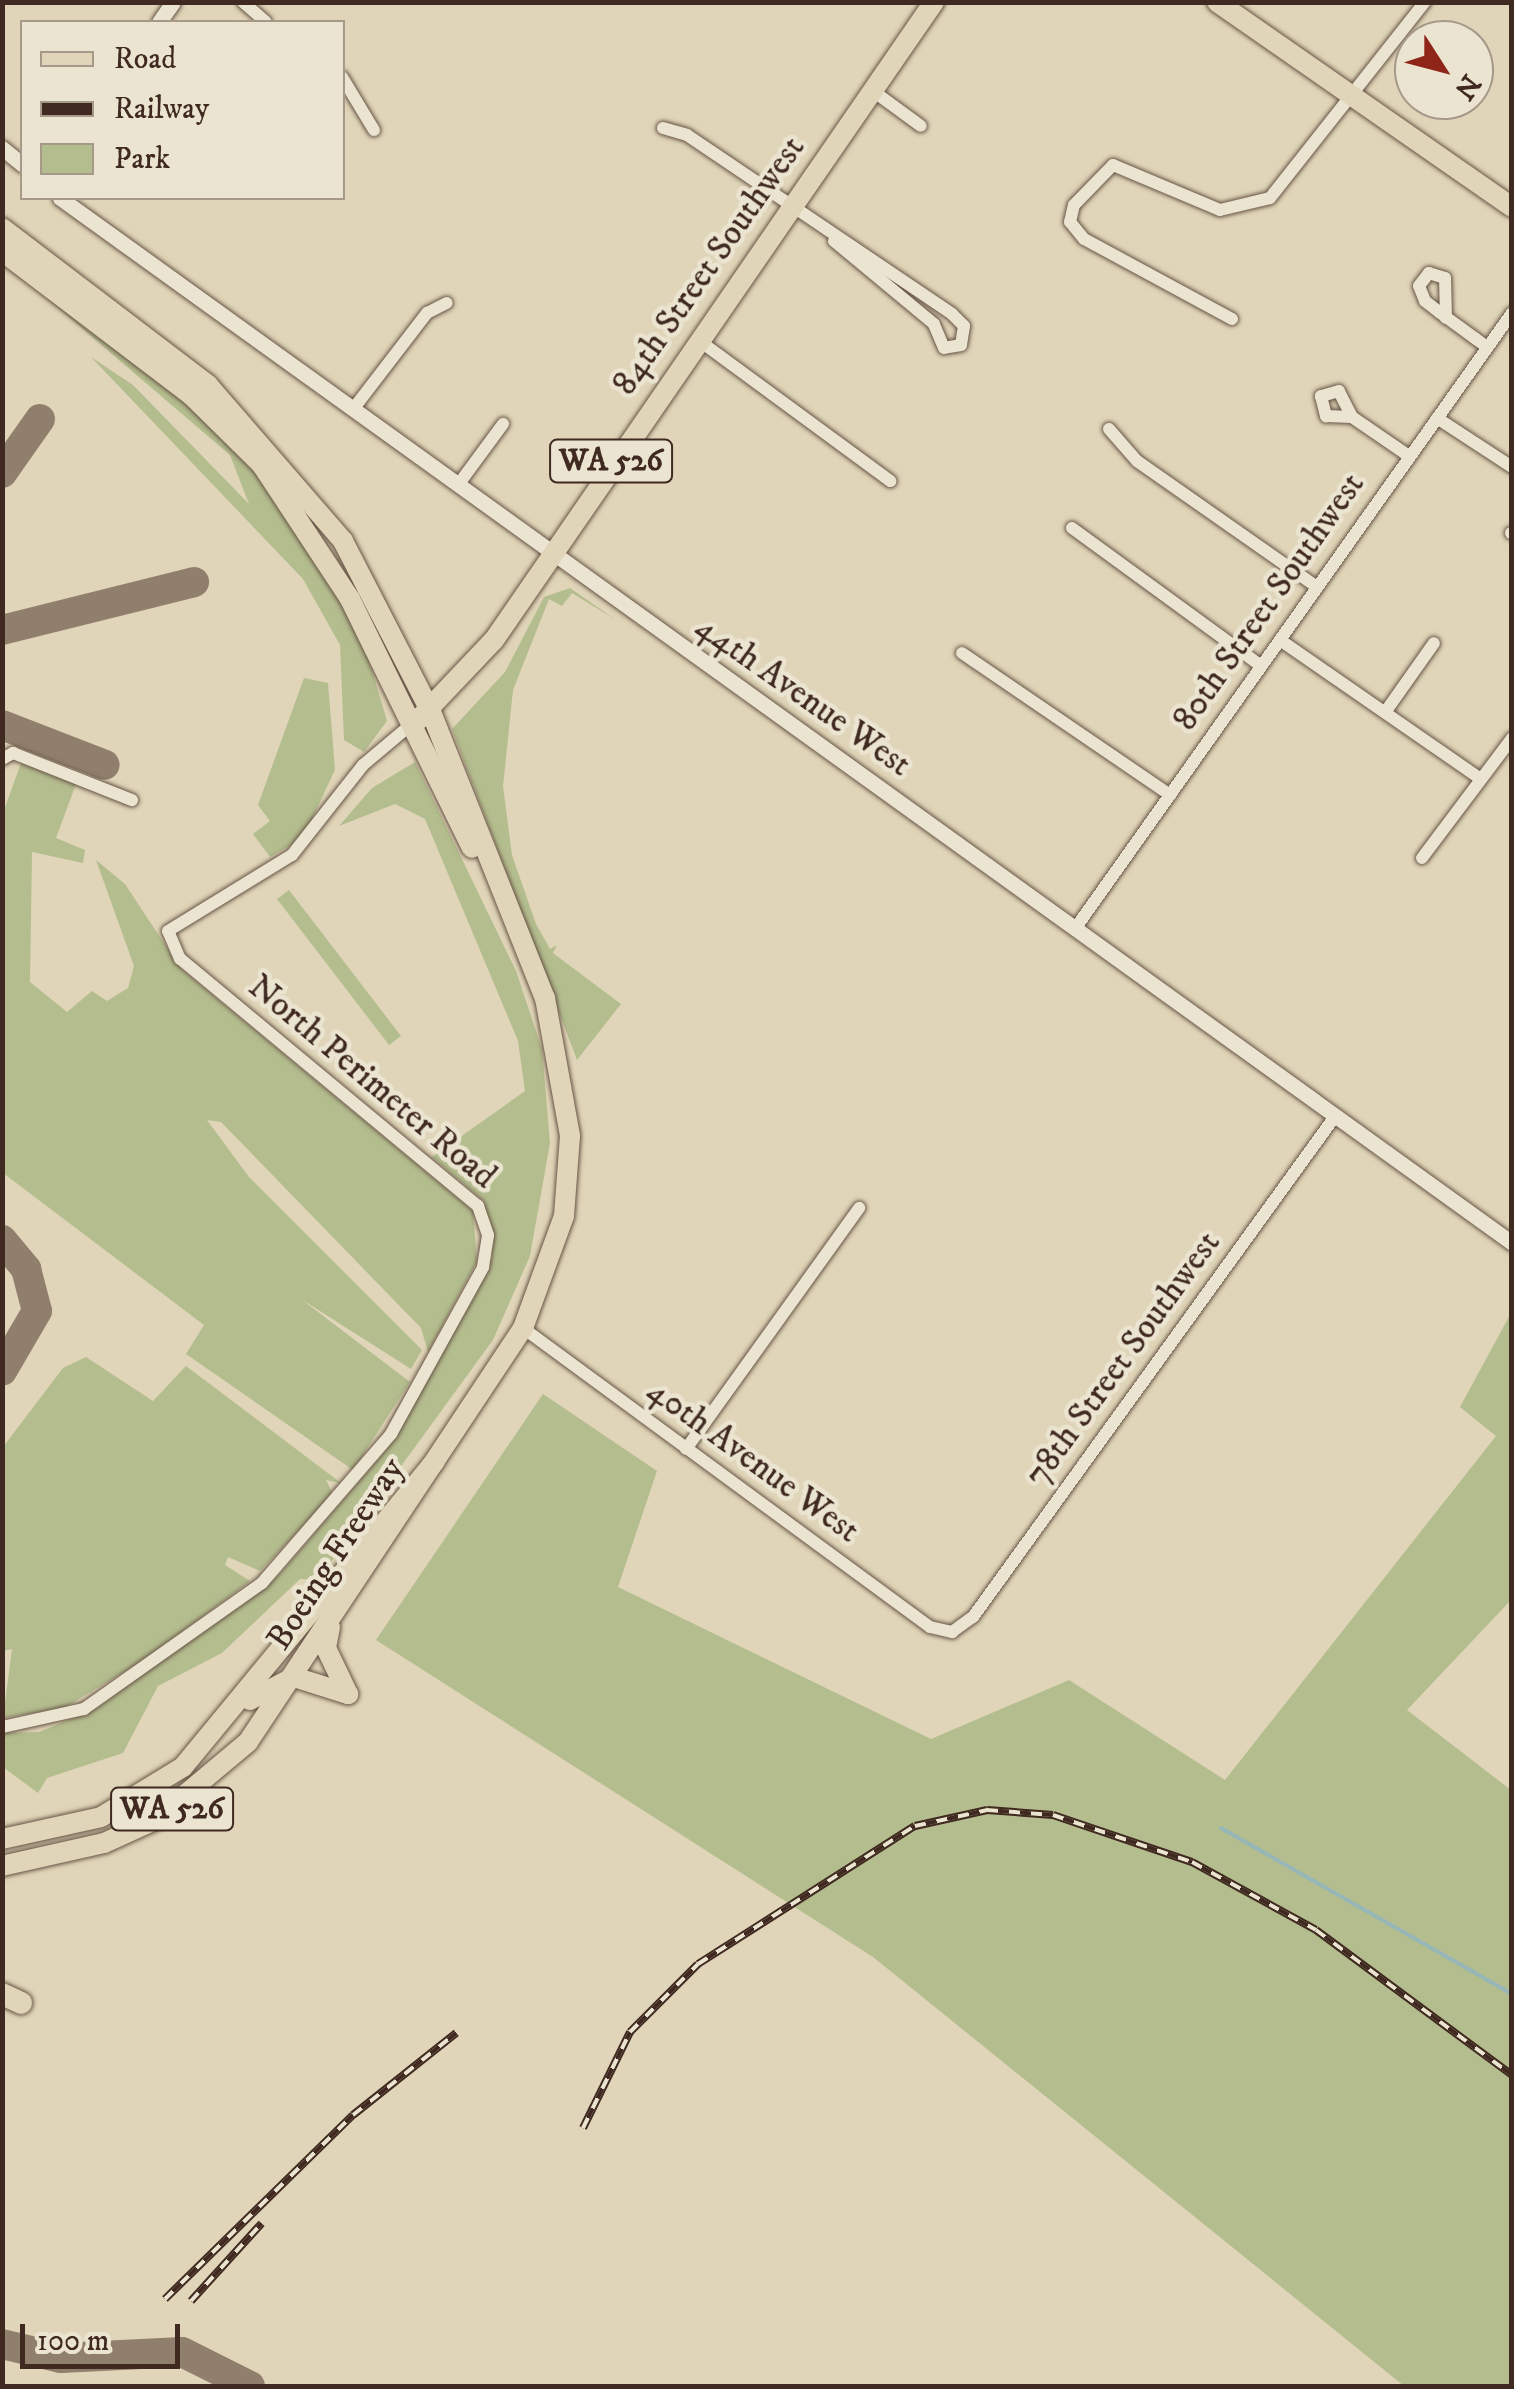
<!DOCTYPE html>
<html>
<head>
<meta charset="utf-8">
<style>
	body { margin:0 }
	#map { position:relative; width:1514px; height:2389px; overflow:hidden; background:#e0d5b8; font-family:"IM FELL DW Pica",serif }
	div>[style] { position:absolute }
	.green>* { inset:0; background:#b4bd8e }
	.stream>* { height:4px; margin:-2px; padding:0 2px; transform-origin:2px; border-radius:2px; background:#97b6b8 }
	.taxiway>* { height:30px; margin:-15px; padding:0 15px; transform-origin:15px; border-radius:15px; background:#907f6c }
	.roads { filter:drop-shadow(0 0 2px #675446) drop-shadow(0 0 2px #675446) }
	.minor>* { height:12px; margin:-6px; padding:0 6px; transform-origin:6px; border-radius:6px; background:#ebe4d1 }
	.tertiary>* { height:15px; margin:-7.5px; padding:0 7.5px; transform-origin:7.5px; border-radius:7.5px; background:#ebe4d1 }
	.primary>* { height:20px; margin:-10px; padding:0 10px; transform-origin:10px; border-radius:10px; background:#e0d5b8 }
	.trunk>* { height:20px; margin:-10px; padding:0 10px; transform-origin:10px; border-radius:10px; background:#e0d5b8 }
	.motorway>* { height:22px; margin:-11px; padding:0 11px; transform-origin:11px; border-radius:11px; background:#e0d5b8 }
	.rail>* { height:8px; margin-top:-4px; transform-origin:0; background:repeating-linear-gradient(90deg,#ebe4d1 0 11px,#3f2920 0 22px); box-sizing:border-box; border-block:2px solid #3f2920 }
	span { translate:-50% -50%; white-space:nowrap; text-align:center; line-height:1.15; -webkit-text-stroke:9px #ebe4d1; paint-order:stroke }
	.shield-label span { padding:2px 8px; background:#ebe4d1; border:2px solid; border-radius:8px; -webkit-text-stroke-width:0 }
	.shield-label { font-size:32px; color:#3f2920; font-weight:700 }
	.street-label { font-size:35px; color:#3f2920 }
	.frame { position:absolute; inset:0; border:5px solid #3f2920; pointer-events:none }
	.legend { position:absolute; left:20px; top:20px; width:325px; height:180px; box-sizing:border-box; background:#ebe4d1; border:2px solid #a6998a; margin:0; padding:12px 18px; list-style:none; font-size:30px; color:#3f2920 }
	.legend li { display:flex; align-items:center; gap:20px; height:50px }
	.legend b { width:50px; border:2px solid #a6998a }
	.north { position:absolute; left:1394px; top:20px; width:100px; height:100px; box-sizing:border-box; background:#ebe4d1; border:2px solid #a6998a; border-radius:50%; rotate:126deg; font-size:28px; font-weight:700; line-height:40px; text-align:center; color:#3f2920 }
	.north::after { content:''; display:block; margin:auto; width:35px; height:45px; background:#8f2418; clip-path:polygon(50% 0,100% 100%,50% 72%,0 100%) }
	.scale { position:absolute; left:20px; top:2324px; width:160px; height:45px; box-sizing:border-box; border:5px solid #3f2920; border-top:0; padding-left:12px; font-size:30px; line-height:35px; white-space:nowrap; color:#3f2920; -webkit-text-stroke:8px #ebe4d1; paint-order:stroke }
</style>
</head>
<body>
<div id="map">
	<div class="green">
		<div style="clip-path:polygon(2px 260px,183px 398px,252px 467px,320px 562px,366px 650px,387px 721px,364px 752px,344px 740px,340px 645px,303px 579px,91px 357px,133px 385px,249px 504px,230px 455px)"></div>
		<div style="clip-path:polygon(570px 588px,616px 620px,572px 593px,562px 606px,549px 599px,513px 690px,503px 786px,512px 855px,536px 924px,550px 949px,557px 945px,553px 953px,621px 1004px,577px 1060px,452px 729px,505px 672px,544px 597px)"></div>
		<div style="clip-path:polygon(304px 678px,328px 683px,335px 770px,303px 838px,270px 857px,253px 834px,270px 821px,258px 805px)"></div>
		<div style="clip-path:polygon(415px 762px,516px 971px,542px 1049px,550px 1143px,530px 1256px,493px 1340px,318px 1580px,300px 1579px,222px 1653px,158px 1686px,123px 1753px,47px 1778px,38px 1793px,3px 1767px,3px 1733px,39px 1732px,97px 1708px,280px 1574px,386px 1450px,492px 1258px,484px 1201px,432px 1157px,525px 1091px,518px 1041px,425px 819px,395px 804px,339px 826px,372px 788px)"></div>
		<div style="clip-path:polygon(21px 763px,76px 784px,56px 838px,85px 850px,83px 863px,32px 852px,30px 982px,67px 1012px,92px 991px,107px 1001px,128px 988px,134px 966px,96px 860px,125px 884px,181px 969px,473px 1211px,477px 1261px,428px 1352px,421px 1328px,221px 1122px,207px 1120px,249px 1177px,422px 1350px,411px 1369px,301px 1299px,410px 1382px,353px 1470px,186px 1354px,204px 1325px,3px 1173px,4px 810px)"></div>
		<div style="clip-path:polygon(289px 890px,401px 1036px,389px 1045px,277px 899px)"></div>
		<div style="clip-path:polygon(1511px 1313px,1511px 1600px,1407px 1710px,1511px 1790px,1511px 2386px,1404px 2386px,873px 1957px,376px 1640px,543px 1394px,657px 1471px,618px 1587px,931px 1739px,1069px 1680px,1225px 1780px,1496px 1436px,1460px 1407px)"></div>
		<div style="clip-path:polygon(86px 1357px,153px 1401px,186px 1366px,341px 1483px,326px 1480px,333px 1494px,260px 1571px,228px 1557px,225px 1565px,250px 1581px,145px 1659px,64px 1708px,3px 1718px,12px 1649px,3px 1651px,3px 1447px,63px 1368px)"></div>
	</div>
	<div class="stream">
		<div style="left:1221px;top:1828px;width:335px;rotate:29.7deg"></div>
	</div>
	<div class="taxiway">
		<div style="left:2px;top:473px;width:66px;rotate:-54.9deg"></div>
		<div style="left:2px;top:630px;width:198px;rotate:-14deg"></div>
		<div style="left:2px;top:725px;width:110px;rotate:21.2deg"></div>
		<div style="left:2px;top:1240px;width:38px;rotate:50deg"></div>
		<div style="left:26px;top:1269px;width:43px;rotate:75.3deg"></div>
		<div style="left:37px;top:1311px;width:69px;rotate:120.3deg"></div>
		<div style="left:2px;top:2344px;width:61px;rotate:13.3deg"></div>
		<div style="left:61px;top:2358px;width:121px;rotate:-2.8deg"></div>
		<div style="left:182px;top:2352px;width:76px;rotate:26.6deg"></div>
	</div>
	<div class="roads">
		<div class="minor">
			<div style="left:243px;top:2px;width:30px;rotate:41deg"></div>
			<div style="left:342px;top:77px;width:62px;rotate:58.9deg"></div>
			<div style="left:873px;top:91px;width:59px;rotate:36.1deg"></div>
			<div style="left:663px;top:128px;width:25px;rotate:16deg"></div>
			<div style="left:687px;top:135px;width:320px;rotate:34deg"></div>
			<div style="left:952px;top:314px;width:17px;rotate:45deg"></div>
			<div style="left:964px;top:326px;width:19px;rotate:99deg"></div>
			<div style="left:961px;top:345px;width:17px;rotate:170deg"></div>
			<div style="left:944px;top:348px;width:26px;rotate:-113deg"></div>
			<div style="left:934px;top:324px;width:130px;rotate:-140.3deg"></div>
			<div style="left:1446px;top:318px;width:40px;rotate:-91.4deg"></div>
			<div style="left:1445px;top:278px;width:17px;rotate:-163deg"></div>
			<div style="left:1429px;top:273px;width:16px;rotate:128deg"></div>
			<div style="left:1419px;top:286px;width:16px;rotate:68deg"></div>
			<div style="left:1425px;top:301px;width:18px;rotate:38deg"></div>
			<div style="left:1439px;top:312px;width:46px;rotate:36.1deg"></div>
			<div style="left:1476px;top:339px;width:14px;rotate:36deg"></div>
			<div style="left:1232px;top:319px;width:168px;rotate:-151.6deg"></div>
			<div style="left:1084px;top:239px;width:22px;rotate:-129deg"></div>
			<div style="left:1070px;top:222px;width:17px;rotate:-77deg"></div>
			<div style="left:1074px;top:205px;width:56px;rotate:-45.7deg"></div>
			<div style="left:1113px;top:165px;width:116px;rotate:22.8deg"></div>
			<div style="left:1220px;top:210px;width:51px;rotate:-13.5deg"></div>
			<div style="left:1270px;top:198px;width:250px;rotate:-51.7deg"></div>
			<div style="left:697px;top:339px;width:240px;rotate:36.3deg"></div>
			<div style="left:354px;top:408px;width:120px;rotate:-52.5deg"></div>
			<div style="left:427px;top:313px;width:22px;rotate:-27deg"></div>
			<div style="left:1352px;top:417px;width:29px;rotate:-117deg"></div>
			<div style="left:1339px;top:391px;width:19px;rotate:164deg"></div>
			<div style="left:1321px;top:396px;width:21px;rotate:76deg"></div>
			<div style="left:1326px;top:416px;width:26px;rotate:2deg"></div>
			<div style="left:1352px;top:417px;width:69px;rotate:34.4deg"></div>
			<div style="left:1437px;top:418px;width:90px;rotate:33.2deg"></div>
			<div style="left:1109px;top:429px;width:43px;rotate:48.8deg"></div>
			<div style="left:1137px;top:461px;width:220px;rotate:35deg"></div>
			<div style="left:458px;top:485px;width:76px;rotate:-53.6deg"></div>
			<div style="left:1072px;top:528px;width:234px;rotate:36.1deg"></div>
			<div style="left:1511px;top:533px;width:1px"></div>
			<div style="left:1280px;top:640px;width:244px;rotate:34.7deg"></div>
			<div style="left:962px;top:653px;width:252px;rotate:34.3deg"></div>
			<div style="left:1386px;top:711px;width:83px;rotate:-54.8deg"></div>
			<div style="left:2px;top:759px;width:13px;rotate:-29deg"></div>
			<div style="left:13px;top:753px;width:128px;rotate:21.6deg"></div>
			<div style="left:1422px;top:858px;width:150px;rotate:-53.1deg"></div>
			<div style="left:1077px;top:926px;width:752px;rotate:-54.64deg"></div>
			<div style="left:523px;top:1328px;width:505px;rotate:36.3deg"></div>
			<div style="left:930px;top:1627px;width:23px;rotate:13deg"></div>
			<div style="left:952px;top:1632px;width:26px;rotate:-36deg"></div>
			<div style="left:973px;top:1617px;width:619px;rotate:-54.13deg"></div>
			<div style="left:686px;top:1449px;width:297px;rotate:-54.3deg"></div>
			<div style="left:2px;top:1727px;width:84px;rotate:-12.4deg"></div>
			<div style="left:84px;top:1709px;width:218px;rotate:-35.3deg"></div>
			<div style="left:262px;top:1583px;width:197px;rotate:-49.1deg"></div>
			<div style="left:391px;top:1434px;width:191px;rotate:-61.1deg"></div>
			<div style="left:483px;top:1267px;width:32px;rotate:-81deg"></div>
			<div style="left:488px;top:1235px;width:31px;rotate:-109deg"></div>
			<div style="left:478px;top:1206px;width:387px;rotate:-140.3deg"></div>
			<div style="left:180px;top:959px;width:30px;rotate:-113deg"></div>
			<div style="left:168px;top:931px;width:145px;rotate:-31.5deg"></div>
			<div style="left:292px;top:855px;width:115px;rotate:-51.7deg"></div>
			<div style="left:363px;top:765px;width:57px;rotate:-40.1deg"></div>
		</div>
		<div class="tertiary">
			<div style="left:159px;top:22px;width:24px;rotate:-55deg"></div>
			<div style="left:2px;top:148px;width:26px;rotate:39deg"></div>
			<div style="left:60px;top:198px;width:1789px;rotate:35.74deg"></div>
		</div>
		<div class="primary">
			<div style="left:1217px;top:2px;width:359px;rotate:34.8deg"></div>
			<div style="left:417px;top:721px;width:112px;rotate:-46.5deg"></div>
			<div style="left:494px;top:640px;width:775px;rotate:-55.41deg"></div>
		</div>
		<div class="trunk">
			<div style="left:2px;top:228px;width:259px;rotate:37.3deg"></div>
			<div style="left:208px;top:385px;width:206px;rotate:49.1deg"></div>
			<div style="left:343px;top:541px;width:192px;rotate:62.8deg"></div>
			<div style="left:431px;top:712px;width:308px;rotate:68.3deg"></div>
			<div style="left:545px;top:998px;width:140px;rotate:79.7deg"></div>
			<div style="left:570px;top:1136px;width:80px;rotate:94.3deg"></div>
			<div style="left:564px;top:1216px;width:119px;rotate:110.1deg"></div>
			<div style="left:523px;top:1328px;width:497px;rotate:123.6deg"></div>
			<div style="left:248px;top:1742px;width:121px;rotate:140deg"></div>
			<div style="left:155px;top:1820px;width:56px;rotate:155.7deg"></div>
			<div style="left:104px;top:1843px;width:105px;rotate:167.3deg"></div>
			<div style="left:2px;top:251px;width:238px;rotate:37.3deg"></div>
			<div style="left:191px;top:395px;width:100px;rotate:44.6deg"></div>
			<div style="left:262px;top:465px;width:160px;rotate:56.7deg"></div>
			<div style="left:350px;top:599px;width:277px;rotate:63.9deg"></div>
			<div style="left:330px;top:1627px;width:21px;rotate:101deg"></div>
			<div style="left:326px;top:1648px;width:51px;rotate:64.4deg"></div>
			<div style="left:250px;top:1700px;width:50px;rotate:-27.6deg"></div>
			<div style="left:294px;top:1677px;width:57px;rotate:17.5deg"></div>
			<div style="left:2px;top:1839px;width:101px;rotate:-12.5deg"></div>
			<div style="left:101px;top:1817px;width:96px;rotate:-31.4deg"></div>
			<div style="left:183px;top:1767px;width:396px;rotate:-50.5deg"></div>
		</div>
		<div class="motorway">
			<div style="left:2px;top:1994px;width:21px;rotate:25deg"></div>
		</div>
	</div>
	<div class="rail">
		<div style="left:583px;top:2128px;width:107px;rotate:-63.9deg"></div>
		<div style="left:630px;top:2032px;width:96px;rotate:-45deg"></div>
		<div style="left:698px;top:1964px;width:257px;rotate:-32.5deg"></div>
		<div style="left:915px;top:1826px;width:74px;rotate:-12.5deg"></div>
		<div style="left:987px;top:1810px;width:66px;rotate:4.3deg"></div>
		<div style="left:1053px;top:1815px;width:147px;rotate:18.7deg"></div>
		<div style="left:1192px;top:1862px;width:141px;rotate:28.7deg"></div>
		<div style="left:1316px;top:1930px;width:244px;rotate:36.5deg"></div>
		<div style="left:165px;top:2299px;width:263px;rotate:-44.4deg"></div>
		<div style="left:353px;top:2115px;width:132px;rotate:-38.5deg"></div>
		<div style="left:191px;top:2301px;width:105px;rotate:-47.7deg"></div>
	</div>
	<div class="shield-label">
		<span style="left:611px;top:461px">WA 526</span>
		<span style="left:172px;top:1809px">WA 526</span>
	</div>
	<div class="street-label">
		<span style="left:709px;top:266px;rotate:-55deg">84th Street Southwest</span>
		<span style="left:1269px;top:602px;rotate:-55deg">80th Street Southwest</span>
		<span style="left:803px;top:696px;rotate:35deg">44th Avenue West</span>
		<span style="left:372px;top:1082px;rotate:40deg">North Perimeter Road</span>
		<span style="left:1123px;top:1359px;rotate:-54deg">78th Street Southwest</span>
		<span style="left:753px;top:1461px;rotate:36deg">40th Avenue West</span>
		<span style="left:336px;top:1554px;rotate:-57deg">Boeing Freeway</span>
	</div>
	<div class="frame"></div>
	<ul class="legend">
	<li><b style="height:12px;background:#e0d5b8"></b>Road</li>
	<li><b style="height:12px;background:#3f2920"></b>Railway</li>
	<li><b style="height:28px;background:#b4bd8e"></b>Park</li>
	</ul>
	<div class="north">N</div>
	<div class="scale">100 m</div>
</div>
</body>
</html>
